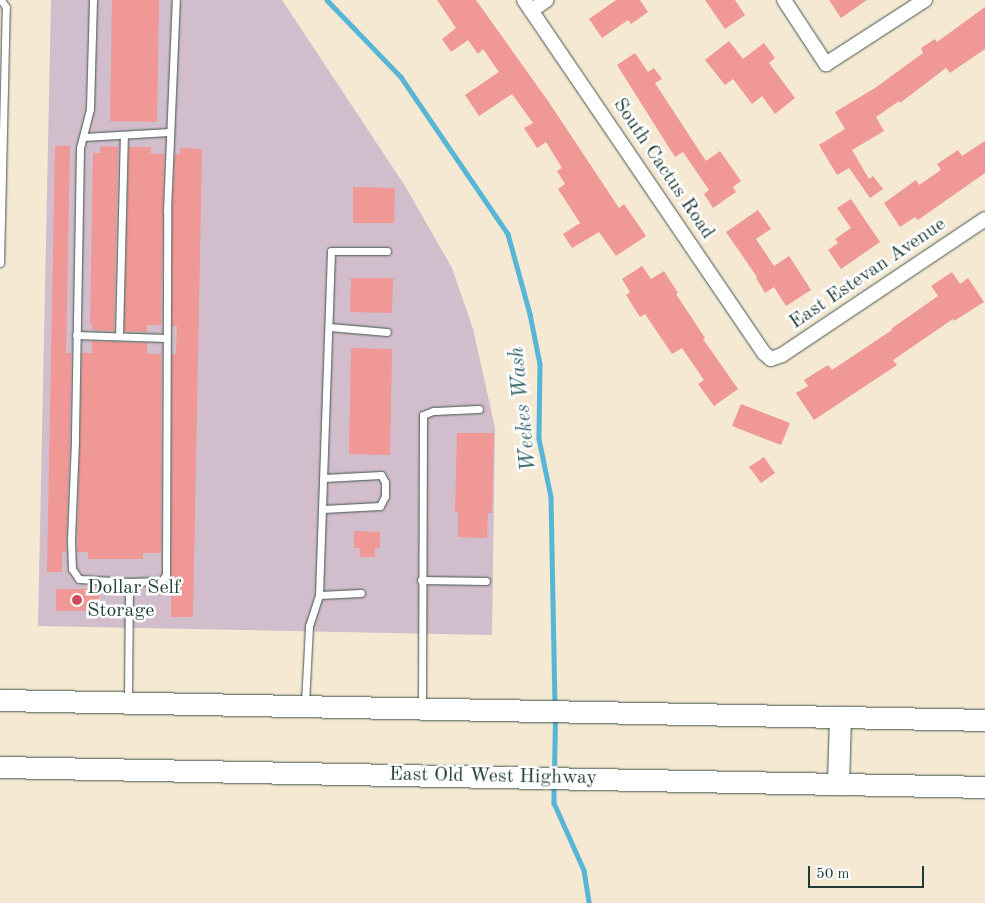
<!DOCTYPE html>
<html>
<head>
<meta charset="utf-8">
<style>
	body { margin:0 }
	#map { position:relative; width:985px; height:903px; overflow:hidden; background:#f5e9d3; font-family:"Old Standard TT",serif }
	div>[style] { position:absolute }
	.industrial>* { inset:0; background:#d1bdcb }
	.stream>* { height:4.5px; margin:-2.25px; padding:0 2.25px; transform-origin:2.25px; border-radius:2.25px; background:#57b5d5 }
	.building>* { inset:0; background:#ef9895 }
	.roads { filter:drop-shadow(0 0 1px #3f574c) drop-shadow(0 0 1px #3f574c) }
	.lane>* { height:7px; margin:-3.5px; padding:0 3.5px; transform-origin:3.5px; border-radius:3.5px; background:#fff }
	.street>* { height:14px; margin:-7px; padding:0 7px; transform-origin:7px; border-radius:7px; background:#fff }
	.primary>* { height:21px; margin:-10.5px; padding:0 10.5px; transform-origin:10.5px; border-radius:10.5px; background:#fff }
	.dots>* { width:14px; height:14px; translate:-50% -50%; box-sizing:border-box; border:2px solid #fff; border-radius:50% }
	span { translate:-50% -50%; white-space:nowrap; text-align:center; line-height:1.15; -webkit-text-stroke:5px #fff; paint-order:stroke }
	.street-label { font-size:20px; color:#1f3d34 }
	.poi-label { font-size:20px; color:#1f3d34 }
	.left { translate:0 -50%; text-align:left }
	.water-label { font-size:21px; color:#306164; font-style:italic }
	.scale { position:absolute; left:808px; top:866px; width:116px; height:22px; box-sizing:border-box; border:2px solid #1f3d34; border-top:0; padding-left:6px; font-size:15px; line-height:18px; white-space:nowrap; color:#1f3d34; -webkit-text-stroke:4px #fff; paint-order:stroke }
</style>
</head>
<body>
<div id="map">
	<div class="industrial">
		<div style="clip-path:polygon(51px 0,282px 0,405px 186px,452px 268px,473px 329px,495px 428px,492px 635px,38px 626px)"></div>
	</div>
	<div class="stream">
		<div style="left:327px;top:0;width:107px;rotate:46.1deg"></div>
		<div style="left:401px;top:77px;width:190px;rotate:55.7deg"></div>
		<div style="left:508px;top:234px;width:83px;rotate:74.6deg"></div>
		<div style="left:530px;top:314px;width:51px;rotate:78.7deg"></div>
		<div style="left:540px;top:364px;width:75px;rotate:90.8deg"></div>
		<div style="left:539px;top:439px;width:59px;rotate:78.3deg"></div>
		<div style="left:551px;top:497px;width:209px;rotate:88.9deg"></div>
		<div style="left:554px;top:773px;width:57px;rotate:-89deg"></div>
		<div style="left:554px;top:784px;width:19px;rotate:90deg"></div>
		<div style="left:554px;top:803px;width:73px;rotate:65.9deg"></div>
		<div style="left:584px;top:870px;width:33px;rotate:81deg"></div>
	</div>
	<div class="building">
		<div style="clip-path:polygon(112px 0,159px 0,157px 122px,110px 121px)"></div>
		<div style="clip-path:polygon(437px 0,476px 0,548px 101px,619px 208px,624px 204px,646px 236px,616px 256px,599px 232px,572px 248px,563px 234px,580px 223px,558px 189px,565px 184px,557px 171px,562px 168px,546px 142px,537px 148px,524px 128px,533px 123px,512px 94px,479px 116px,465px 95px,499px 72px,483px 49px,478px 54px,468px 40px,451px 52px,442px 39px,456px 28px)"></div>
		<div style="clip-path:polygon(616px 0,640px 0,648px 12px,631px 24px,628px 20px,602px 38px,589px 19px)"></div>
		<div style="clip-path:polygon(705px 0,735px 0,745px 15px,725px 29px)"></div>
		<div style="clip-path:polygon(829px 0,867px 0,841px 18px)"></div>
		<div style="clip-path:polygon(985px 7px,985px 49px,950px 73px,946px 68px,900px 103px,899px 101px,876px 117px,884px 131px,852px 150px,869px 179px,873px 176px,883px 189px,870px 198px,849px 168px,837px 175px,819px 145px,845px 129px,835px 112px,875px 88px,923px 53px,921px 48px,935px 39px,937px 42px)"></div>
		<div style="clip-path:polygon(729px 41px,743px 59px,764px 43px,775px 58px,769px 63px,795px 98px,775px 114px,762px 96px,752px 104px,733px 79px,725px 85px,705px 60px)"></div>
		<div style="clip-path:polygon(635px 53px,648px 72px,654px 68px,662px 79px,655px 83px,706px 161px,720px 151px,741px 181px,733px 187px,736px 192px,713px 208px,704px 194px,709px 190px,683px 152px,675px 157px,617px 65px)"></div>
		<div style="clip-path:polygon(985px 141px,985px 173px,918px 220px,915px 217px,900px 227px,884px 203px,916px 180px,919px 185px,941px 170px,937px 164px,958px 150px,962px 156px)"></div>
		<div style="clip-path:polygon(55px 146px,70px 146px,66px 353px,71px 353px,70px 440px,66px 552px,62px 552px,62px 572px,47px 572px)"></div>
		<div style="clip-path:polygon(100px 146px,118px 147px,114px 331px,92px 330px,92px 324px,90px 324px,93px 153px,100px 153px)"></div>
		<div style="clip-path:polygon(129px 147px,151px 147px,151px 154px,164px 154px,161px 325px,147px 325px,147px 332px,124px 331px)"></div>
		<div style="clip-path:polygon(180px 148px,202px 149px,193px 617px,171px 617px,172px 354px,176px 354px,177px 326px,172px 326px,172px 211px,175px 154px,180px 154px)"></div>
		<div style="clip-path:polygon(353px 187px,395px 188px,394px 223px,353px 223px)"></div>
		<div style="clip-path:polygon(851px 199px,880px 242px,841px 269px,828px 250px,838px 243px,835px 239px,851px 228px,837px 208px)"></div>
		<div style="clip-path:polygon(758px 210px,771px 229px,756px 239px,774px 266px,789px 256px,811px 290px,786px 306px,774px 287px,765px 293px,756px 278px,757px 277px,726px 232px)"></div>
		<div style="clip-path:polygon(642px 266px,651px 279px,664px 271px,678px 293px,676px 294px,705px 338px,703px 339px,738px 389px,714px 406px,698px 384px,704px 380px,682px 348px,672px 354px,645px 314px,640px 317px,626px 295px,630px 292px,622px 279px)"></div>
		<div style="clip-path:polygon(952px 272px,960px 284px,968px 278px,984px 302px,954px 321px,953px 319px,893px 360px,897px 365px,814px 420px,796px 393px,808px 386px,804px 380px,828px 365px,832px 370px,892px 330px,891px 329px,938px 296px,931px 286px)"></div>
		<div style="clip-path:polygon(351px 278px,393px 278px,392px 313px,350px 312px)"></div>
		<div style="clip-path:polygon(92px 341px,147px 343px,147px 354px,161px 354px,161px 553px,143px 553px,143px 559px,88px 559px,88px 552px,77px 552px,82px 353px,92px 353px)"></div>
		<div style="clip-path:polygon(351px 348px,392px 349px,390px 455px,349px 454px)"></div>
		<div style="clip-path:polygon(741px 404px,790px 423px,781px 445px,732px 426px)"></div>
		<div style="clip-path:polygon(457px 433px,494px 433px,492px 513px,488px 513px,487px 538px,458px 537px,458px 512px,455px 512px)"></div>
		<div style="clip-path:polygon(764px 457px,775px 473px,761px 483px,749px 467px)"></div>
		<div style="clip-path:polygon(354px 531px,380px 532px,380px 548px,375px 548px,375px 557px,360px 557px,360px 548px,354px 548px)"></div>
		<div style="clip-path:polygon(56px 589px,99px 589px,99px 611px,56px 611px)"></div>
	</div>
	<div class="roads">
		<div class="lane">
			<div style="left:93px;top:0;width:109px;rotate:91.6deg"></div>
			<div style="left:90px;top:109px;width:40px;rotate:104.4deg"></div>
			<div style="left:80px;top:148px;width:292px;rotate:91deg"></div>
			<div style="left:75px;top:440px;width:101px;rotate:92.3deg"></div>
			<div style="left:71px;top:541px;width:28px;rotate:88deg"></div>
			<div style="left:72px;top:569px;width:12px;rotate:55deg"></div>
			<div style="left:79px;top:579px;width:50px;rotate:3.4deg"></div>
			<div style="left:129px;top:582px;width:32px;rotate:-2deg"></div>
			<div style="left:161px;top:581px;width:8px;rotate:-50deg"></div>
			<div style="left:166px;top:575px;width:364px;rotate:-89.8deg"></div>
			<div style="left:167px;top:211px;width:211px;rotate:-87.6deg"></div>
			<div style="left:83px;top:137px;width:87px;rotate:-3.3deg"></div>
			<div style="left:0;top:263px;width:256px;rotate:-88.7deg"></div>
			<div style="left:6px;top:7px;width:9px;rotate:-126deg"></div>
			<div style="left:329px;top:327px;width:58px;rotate:4.9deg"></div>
			<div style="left:76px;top:335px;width:90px;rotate:1.9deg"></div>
			<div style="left:119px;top:336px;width:201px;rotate:-88.6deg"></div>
			<div style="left:323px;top:509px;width:57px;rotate:-3deg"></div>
			<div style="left:380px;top:506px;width:11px;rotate:-63deg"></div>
			<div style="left:385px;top:496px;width:14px;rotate:-90deg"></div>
			<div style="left:385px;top:482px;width:8px;rotate:-120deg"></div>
			<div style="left:381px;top:475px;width:57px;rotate:177deg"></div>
			<div style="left:421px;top:580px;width:65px;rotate:0.9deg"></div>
			<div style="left:319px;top:595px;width:42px;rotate:-2.7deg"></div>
			<div style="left:128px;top:699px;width:117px;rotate:-89.5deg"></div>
			<div style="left:305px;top:703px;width:77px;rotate:-87deg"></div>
			<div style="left:309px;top:626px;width:33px;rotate:-72deg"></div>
			<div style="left:319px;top:595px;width:344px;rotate:-88deg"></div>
			<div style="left:331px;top:251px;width:56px"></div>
			<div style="left:422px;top:705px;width:290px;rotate:-89.8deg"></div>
			<div style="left:423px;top:415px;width:11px;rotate:-22deg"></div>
			<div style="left:433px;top:411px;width:46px;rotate:-2.5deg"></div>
		</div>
		<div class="street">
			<div style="left:524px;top:0;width:427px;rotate:55.8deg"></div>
			<div style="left:764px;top:353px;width:9px;rotate:41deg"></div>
			<div style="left:771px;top:359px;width:12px;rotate:-20deg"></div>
			<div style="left:782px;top:355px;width:244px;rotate:-33.8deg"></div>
			<div style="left:784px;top:0;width:77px;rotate:56.7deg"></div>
			<div style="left:826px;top:64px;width:118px;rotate:-32.9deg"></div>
			<div style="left:531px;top:11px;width:19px;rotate:-35deg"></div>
		</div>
		<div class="primary">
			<div style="left:0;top:700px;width:985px;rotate:1.16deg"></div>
			<div style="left:0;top:767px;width:985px;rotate:1.16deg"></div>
			<div style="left:838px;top:784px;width:67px;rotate:-88.3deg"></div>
		</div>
	</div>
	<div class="dots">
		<div style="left:77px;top:600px;background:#d1495b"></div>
	</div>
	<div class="street-label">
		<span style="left:663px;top:169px;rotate:56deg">South Cactus Road</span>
		<span style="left:868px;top:274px;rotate:-34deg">East Estevan Avenue</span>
		<span style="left:493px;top:777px;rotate:1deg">East Old West Highway</span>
	</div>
	<div class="poi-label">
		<span class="left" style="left:87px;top:600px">Dollar Self<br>Storage</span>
	</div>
	<div class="water-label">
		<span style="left:524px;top:409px;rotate:-96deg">Weekes Wash</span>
	</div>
	<div class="scale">50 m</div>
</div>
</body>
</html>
